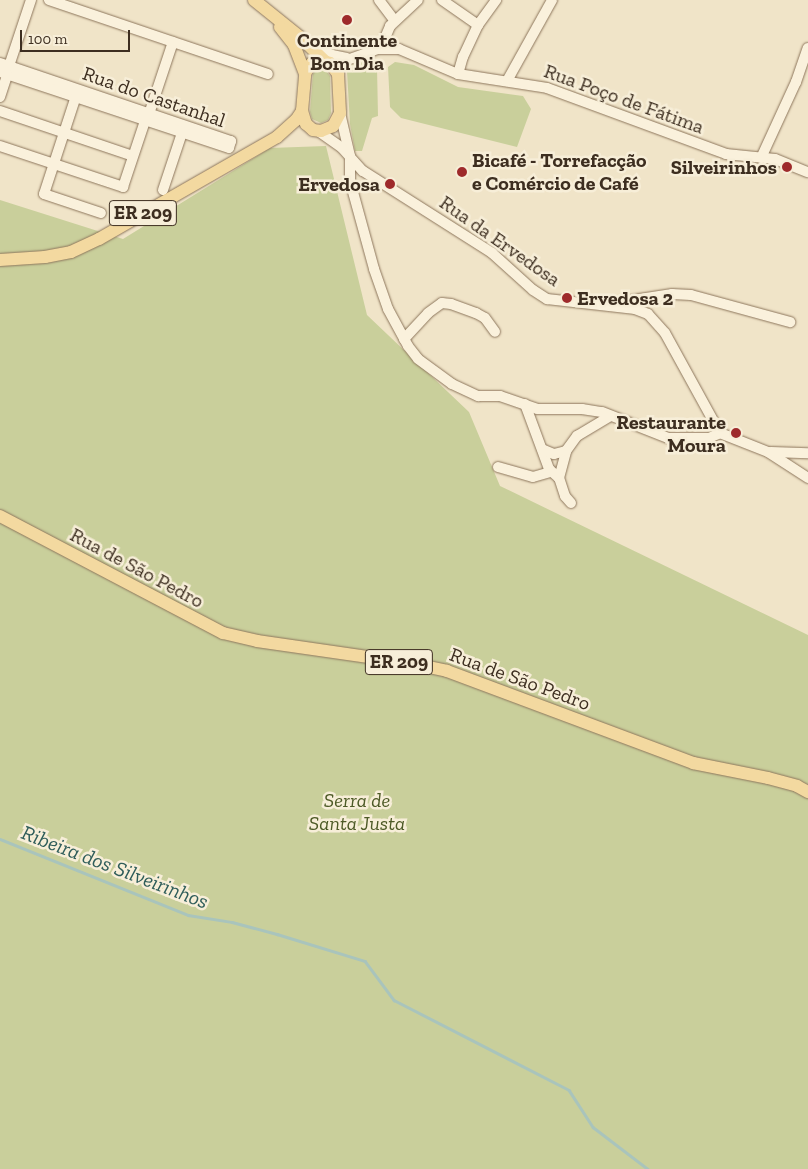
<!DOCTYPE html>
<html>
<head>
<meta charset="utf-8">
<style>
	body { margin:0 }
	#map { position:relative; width:808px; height:1169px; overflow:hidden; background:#f0e4c8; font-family:"Zilla Slab",serif }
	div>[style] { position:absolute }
	.green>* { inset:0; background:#c9cf9b }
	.stream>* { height:2.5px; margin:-1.25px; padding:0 1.25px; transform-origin:1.25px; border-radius:1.25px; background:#a9c4bc }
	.roads { filter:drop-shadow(0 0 1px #8d765c) drop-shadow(0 0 1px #8d765c) }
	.minor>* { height:10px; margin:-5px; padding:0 5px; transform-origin:5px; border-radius:5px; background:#faf1dc }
	.major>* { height:12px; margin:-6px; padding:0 6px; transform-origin:6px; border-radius:6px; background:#f3d9a0 }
	.dots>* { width:14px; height:14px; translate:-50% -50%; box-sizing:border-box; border:2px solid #f7eed8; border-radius:50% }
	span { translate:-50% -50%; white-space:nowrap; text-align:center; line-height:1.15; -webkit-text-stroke:5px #f7eed8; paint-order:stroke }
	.shield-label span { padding:1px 4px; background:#f7eed8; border:1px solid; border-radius:4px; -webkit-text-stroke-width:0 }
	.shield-label { font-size:19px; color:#3d2e20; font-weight:700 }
	.poi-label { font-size:20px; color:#3d2e20; font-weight:700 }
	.left { translate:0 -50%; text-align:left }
	.right { translate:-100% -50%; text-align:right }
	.street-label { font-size:20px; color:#3d2e20 }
	.park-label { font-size:20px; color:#4d5a26; font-style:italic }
	.water-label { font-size:21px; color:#2f5d5a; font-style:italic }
	.scale { position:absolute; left:20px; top:30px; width:110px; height:22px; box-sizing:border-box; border:2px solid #3d2e20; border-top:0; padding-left:6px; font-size:15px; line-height:18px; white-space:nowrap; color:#3d2e20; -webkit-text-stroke:4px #f7eed8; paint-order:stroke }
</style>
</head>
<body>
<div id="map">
	<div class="green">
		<div style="clip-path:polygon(368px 60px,377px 67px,378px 116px,372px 118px,362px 151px,355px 151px,350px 124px,347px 71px,355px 63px)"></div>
		<div style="clip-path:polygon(395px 62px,414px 65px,458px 87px,523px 96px,531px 109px,517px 147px,401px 118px,390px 107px,388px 67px)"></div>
		<div style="clip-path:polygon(316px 69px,325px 69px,330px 76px,331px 113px,328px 120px,321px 123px,312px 119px,310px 112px,313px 74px)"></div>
		<div style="clip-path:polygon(326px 146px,367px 315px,469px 412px,500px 486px,808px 635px,808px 1169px,0 1169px,0 200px,123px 239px,270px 148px)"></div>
	</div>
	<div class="stream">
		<div style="left:0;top:839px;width:203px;rotate:22deg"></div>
		<div style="left:188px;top:915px;width:45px;rotate:9deg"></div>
		<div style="left:232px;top:922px;width:47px;rotate:14.9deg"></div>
		<div style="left:277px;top:934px;width:92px;rotate:17.1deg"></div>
		<div style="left:365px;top:961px;width:49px;rotate:53.4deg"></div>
		<div style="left:394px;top:1000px;width:197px;rotate:27.2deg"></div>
		<div style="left:569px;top:1090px;width:44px;rotate:57deg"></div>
		<div style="left:593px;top:1127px;width:69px;rotate:37.4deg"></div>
	</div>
	<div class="roads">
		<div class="minor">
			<div style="left:49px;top:0;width:231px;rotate:18.7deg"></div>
			<div style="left:379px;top:0;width:26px;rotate:53deg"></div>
			<div style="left:442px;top:0;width:44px;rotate:34.8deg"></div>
			<div style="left:314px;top:46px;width:20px;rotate:27deg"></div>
			<div style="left:332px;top:55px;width:15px;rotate:11deg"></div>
			<div style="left:384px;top:48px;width:10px;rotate:-84deg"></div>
			<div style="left:385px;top:38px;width:13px;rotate:-67deg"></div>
			<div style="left:390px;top:26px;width:38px;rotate:-43deg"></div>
			<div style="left:0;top:63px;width:244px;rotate:18.7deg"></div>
			<div style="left:231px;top:141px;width:7px;rotate:106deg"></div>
			<div style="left:229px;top:148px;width:241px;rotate:-161.6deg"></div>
			<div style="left:333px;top:65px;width:48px;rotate:-19.6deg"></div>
			<div style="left:378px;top:49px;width:21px"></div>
			<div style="left:399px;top:49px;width:64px;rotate:23deg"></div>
			<div style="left:458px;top:74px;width:90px;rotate:8.9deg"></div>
			<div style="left:547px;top:88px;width:191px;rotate:20.2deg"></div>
			<div style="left:726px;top:154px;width:49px;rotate:5.8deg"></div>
			<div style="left:775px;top:159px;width:35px;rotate:22deg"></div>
			<div style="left:9px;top:66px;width:70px;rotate:-71.6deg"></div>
			<div style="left:458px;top:74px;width:18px;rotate:-74deg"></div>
			<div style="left:463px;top:57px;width:35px;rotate:-65deg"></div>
			<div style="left:478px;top:25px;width:31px;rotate:-54deg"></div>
			<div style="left:507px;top:81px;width:93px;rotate:-60.9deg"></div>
			<div style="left:77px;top:93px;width:106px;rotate:108.1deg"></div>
			<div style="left:44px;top:194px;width:60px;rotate:18.4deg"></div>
			<div style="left:0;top:97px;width:23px;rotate:-72deg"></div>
			<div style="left:0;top:111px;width:140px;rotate:18.7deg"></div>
			<div style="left:340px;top:113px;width:44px;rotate:76.9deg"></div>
			<div style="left:350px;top:156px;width:25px;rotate:90deg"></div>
			<div style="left:350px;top:181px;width:91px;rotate:74.7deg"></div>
			<div style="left:374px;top:269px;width:42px;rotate:70.7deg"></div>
			<div style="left:388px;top:309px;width:42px;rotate:61.6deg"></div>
			<div style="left:408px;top:346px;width:16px;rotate:52deg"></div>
			<div style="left:418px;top:359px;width:42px;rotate:36.3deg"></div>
			<div style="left:452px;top:384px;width:29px;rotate:25deg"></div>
			<div style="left:478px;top:396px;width:22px"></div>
			<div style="left:500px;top:396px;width:39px;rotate:19deg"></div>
			<div style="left:537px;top:409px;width:45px"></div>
			<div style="left:582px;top:409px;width:20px;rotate:9deg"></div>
			<div style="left:602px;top:412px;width:71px;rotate:21.5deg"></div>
			<div style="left:668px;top:438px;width:41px"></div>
			<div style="left:709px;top:438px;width:12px;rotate:-24deg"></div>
			<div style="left:149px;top:114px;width:76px;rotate:-71.6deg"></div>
			<div style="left:318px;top:131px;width:29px;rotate:35deg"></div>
			<div style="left:342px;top:148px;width:31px;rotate:48deg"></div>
			<div style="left:363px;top:171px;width:153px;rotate:32.4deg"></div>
			<div style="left:492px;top:253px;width:55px;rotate:42.1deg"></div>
			<div style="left:533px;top:290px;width:17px;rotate:33deg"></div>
			<div style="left:547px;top:299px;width:89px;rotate:6.5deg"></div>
			<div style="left:635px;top:309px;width:14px;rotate:21deg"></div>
			<div style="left:648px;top:314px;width:25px;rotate:48deg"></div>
			<div style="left:665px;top:333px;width:114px;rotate:61.2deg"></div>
			<div style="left:720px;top:433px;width:52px;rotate:21.6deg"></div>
			<div style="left:768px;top:452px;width:48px;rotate:33deg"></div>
			<div style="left:0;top:146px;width:130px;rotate:18.4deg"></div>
			<div style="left:123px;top:187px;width:70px;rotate:-71.6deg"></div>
			<div style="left:761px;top:158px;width:84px;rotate:-65.3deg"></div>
			<div style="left:796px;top:82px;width:36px;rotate:-71deg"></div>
			<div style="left:163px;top:190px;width:60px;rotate:-71.6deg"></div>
			<div style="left:607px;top:304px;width:66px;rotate:-8.7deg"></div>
			<div style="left:672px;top:294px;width:19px;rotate:3deg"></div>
			<div style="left:691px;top:295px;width:103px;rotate:15.3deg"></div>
			<div style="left:404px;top:339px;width:35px;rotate:-47deg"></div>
			<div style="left:428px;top:313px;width:17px;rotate:-36deg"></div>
			<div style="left:442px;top:303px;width:9px;rotate:6deg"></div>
			<div style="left:451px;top:304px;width:27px;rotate:20deg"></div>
			<div style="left:476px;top:313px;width:10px;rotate:29deg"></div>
			<div style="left:485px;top:318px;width:17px;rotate:54deg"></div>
			<div style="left:525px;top:404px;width:69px;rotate:69.7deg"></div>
			<div style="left:549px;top:469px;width:13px;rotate:42deg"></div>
			<div style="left:542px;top:449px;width:13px;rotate:23deg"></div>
			<div style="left:554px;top:454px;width:12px;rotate:-14deg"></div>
			<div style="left:771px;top:452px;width:37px;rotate:2deg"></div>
			<div style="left:498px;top:467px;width:36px;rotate:16deg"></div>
			<div style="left:533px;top:477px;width:18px;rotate:-16deg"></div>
			<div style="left:571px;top:503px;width:9px;rotate:-131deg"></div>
			<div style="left:565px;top:496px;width:19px;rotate:-108deg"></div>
			<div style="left:559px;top:478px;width:28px;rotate:-75deg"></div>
			<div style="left:566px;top:451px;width:19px;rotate:-54deg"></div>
			<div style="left:577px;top:436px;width:39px;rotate:-31deg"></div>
		</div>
		<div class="major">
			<div style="left:254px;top:0;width:59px;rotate:38.8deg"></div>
			<div style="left:300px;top:37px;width:35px;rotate:44deg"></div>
			<div style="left:280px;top:27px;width:23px;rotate:52deg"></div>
			<div style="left:294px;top:45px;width:30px;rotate:69deg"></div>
			<div style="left:319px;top:60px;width:11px;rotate:15deg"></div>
			<div style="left:330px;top:63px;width:14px;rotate:54deg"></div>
			<div style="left:338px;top:74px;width:39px;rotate:87deg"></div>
			<div style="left:340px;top:113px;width:15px;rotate:118deg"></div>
			<div style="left:333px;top:126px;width:13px;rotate:157deg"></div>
			<div style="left:321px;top:131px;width:8px;rotate:-173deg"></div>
			<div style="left:313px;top:130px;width:9px;rotate:-139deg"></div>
			<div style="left:306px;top:124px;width:14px;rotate:-107deg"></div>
			<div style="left:302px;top:111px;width:38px;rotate:-85deg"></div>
			<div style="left:305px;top:73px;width:12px;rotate:-55deg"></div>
			<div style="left:312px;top:63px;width:8px;rotate:-23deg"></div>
			<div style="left:0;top:260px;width:45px;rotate:-3.8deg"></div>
			<div style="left:45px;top:257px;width:26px;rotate:-11deg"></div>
			<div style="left:71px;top:252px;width:31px;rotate:-25deg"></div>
			<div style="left:99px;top:239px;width:205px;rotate:-29.8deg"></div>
			<div style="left:277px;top:137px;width:25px;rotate:-42deg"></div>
			<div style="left:296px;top:120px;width:11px;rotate:-56deg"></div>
			<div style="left:0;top:516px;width:252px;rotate:27.7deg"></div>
			<div style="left:223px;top:633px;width:35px;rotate:13deg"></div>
			<div style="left:257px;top:641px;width:155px;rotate:8.2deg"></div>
			<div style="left:410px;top:663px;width:38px;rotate:12deg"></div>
			<div style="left:447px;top:671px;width:263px;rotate:20.5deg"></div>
			<div style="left:693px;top:763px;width:76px;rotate:11.3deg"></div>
			<div style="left:768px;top:778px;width:30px;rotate:15deg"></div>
			<div style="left:797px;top:786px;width:13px;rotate:29deg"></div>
		</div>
	</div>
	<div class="dots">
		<div style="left:347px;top:20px;background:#9e2a2b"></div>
		<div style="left:787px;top:167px;background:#9e2a2b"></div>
		<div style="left:462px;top:172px;background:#9e2a2b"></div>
		<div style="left:390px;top:184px;background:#9e2a2b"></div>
		<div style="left:567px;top:298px;background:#9e2a2b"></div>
		<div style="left:736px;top:433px;background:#9e2a2b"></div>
	</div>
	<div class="shield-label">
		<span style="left:143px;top:213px">ER 209</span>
		<span style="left:399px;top:662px">ER 209</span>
	</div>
	<div class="poi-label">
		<span style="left:347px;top:52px">Continente<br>Bom Dia</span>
		<span class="left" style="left:472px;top:172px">Bicafé - Torrefacção<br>e Comércio de Café</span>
		<span class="right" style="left:777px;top:167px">Silveirinhos</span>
		<span class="right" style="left:380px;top:184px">Ervedosa</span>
		<span class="left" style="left:577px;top:298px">Ervedosa 2</span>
		<span class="right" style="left:726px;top:434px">Restaurante<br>Moura</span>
	</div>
	<div class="street-label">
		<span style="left:154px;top:97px;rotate:19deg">Rua do Castanhal</span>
		<span style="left:624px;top:99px;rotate:20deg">Rua Poço de Fátima</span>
		<span style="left:500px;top:241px;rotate:35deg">Rua da Ervedosa</span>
		<span style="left:137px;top:568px;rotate:28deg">Rua de São Pedro</span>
		<span style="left:520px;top:679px;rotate:20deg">Rua de São Pedro</span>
	</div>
	<div class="park-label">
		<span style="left:357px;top:812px">Serra de<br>Santa Justa</span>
	</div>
	<div class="water-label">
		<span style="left:115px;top:867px;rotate:21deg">Ribeira dos Silveirinhos</span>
	</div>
	<div class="scale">100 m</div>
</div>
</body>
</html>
